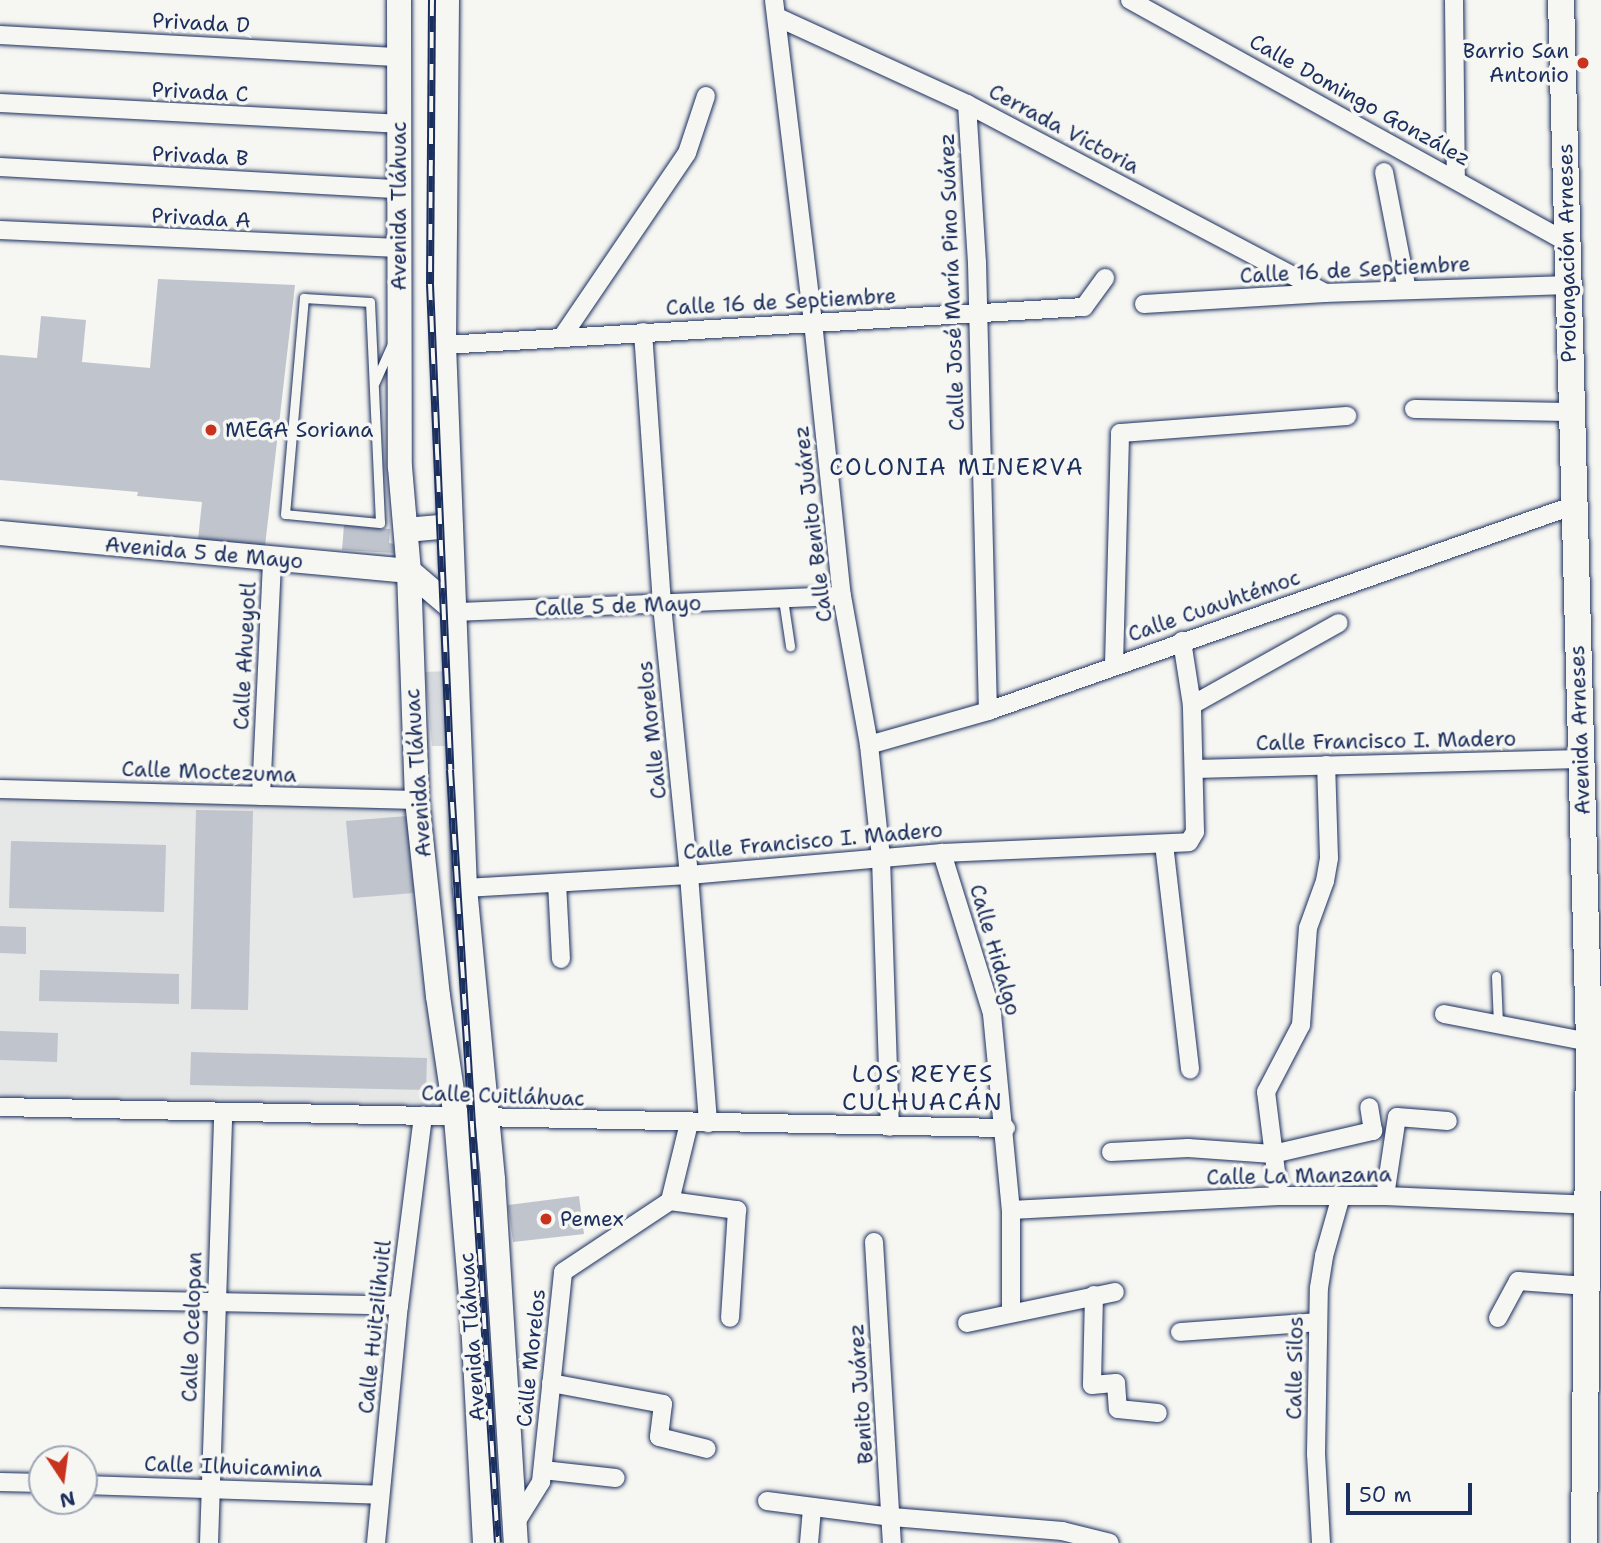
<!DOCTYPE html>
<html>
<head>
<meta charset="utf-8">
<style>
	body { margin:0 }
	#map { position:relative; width:1601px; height:1543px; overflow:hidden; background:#f6f6f2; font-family:"Shantell Sans",sans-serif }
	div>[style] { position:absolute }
	.built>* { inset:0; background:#e6e7e7 }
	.green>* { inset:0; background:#d6d9dd }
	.building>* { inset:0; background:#c0c4cd }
	.roads { filter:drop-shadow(0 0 2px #1b2f5e) drop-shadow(0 0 2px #1b2f5e) }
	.lane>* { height:9px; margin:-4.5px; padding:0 4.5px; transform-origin:4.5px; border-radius:4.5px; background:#f6f6f2 }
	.street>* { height:18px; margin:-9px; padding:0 9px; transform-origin:9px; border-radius:9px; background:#f6f6f2 }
	.secondary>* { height:24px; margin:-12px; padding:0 12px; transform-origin:12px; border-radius:12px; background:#f6f6f2 }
	.primary>* { height:26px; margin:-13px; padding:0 13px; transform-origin:13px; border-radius:13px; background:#f6f6f2 }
	.rail>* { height:8px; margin-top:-4px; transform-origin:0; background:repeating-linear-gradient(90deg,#f6f6f2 0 16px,#1b2f5e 0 32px); box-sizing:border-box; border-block:2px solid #1b2f5e }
	.dots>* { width:19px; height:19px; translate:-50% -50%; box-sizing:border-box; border:4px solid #f6f6f2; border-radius:50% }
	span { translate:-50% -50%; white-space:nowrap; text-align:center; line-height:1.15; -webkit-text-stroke:7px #f6f6f2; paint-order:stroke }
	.street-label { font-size:21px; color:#1b2f5e }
	.poi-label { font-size:21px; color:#1b2f5e }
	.right { translate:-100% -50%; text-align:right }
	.left { translate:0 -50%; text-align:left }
	.neighbourhood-label { font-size:23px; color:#1b2f5e; letter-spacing:2px }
	.quarter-label { font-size:24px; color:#1b2f5e; letter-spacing:2px }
	.north { position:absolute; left:28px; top:1445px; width:70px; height:70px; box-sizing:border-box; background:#f6f6f2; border:2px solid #9ea6b7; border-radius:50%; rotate:167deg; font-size:19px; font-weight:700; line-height:28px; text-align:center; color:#1b2f5e }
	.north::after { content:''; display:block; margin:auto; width:24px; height:32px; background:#c8321e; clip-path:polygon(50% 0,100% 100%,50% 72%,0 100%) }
	.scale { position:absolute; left:1346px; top:1483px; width:126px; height:32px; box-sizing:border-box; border:4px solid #1b2f5e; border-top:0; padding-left:9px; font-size:21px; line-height:24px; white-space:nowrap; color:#1b2f5e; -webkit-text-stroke:5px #f6f6f2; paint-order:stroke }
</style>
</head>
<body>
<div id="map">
	<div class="built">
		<div style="clip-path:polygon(0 789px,417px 800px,456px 1118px,0 1107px)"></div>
	</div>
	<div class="green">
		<div style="clip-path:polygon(448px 671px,451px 746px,432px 746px,425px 672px)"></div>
	</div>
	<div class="building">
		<div style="clip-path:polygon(158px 279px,295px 285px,265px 546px,198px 540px,202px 502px,137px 496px,138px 492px,0 480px,0 355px,37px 358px,41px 316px,86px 320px,82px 362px,150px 368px)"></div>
		<div style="clip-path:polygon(344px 525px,390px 529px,389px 543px,395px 544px,394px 553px,342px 550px)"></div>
		<div style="clip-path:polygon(196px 810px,253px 811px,248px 1010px,191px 1009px)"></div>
		<div style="clip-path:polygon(407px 816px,414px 893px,353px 898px,346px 821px)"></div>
		<div style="clip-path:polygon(11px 841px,166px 845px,164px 912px,9px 908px)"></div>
		<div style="clip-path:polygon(0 926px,26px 927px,26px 954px,0 953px)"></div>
		<div style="clip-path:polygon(40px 970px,179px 974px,179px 1004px,39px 1001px)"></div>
		<div style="clip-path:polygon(0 1031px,58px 1033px,57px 1062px,0 1060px)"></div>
		<div style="clip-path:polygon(191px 1052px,427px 1058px,426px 1090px,190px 1085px)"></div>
		<div style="clip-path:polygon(579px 1196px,584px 1234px,513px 1242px,508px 1205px)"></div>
	</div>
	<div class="roads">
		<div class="lane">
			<div style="left:304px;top:298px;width:66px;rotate:3.5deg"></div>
			<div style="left:370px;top:302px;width:221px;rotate:87.4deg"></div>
			<div style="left:380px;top:523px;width:95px;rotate:-174.6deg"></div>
			<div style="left:285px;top:514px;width:217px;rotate:-85deg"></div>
			<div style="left:375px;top:382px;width:42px;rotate:-65.9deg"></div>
			<div style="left:783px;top:599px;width:48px;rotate:81.5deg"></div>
			<div style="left:1496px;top:976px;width:48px;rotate:87.6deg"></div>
		</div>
		<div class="street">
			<div style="left:774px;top:0;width:324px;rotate:83.1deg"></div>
			<div style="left:813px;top:322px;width:276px;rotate:84deg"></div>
			<div style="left:842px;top:596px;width:151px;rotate:79.7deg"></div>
			<div style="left:869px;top:745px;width:114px;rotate:83.9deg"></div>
			<div style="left:881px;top:858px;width:269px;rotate:88.1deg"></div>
			<div style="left:1130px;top:0;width:499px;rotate:29deg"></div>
			<div style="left:1454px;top:0;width:180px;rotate:89.4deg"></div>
			<div style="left:777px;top:17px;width:209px;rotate:24.6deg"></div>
			<div style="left:967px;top:104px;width:405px;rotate:27.8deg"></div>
			<div style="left:0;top:35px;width:400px;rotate:3.2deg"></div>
			<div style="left:0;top:103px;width:399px;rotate:3deg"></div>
			<div style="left:967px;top:104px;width:159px;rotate:86.4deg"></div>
			<div style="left:977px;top:263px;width:448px;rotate:88.6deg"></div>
			<div style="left:0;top:167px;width:399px;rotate:3.2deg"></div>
			<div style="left:1384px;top:172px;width:120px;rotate:79deg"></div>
			<div style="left:0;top:230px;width:399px;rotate:2.6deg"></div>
			<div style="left:1144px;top:304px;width:181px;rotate:-3.5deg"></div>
			<div style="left:1325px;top:293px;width:243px;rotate:-1.9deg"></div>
			<div style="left:643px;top:332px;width:274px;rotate:86deg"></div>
			<div style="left:662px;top:605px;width:271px;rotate:84.3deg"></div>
			<div style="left:689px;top:875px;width:249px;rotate:85.6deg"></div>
			<div style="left:562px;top:337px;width:222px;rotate:-55.8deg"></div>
			<div style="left:687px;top:153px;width:60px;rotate:-71.6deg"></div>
			<div style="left:444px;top:345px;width:641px;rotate:-3.4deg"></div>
			<div style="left:1084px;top:307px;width:36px;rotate:-54deg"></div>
			<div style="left:1414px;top:409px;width:156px;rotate:1.1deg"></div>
			<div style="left:457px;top:612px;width:385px;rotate:-2.4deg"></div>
			<div style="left:1114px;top:665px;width:232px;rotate:-88.5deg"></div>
			<div style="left:1120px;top:433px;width:228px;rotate:-4.3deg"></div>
			<div style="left:1192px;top:705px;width:168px;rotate:-29.2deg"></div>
			<div style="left:869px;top:745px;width:124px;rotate:-15.9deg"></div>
			<div style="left:988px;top:711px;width:619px;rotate:-19.34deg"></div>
			<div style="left:1194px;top:769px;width:387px;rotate:-1.5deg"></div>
			<div style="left:0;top:789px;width:417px;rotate:1.5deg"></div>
			<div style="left:261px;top:796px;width:236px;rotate:-87.3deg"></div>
			<div style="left:1164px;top:844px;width:227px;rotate:83.4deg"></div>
			<div style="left:942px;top:853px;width:169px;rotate:72.7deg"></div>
			<div style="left:992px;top:1014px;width:197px;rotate:84.5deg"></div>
			<div style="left:1011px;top:1210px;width:103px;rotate:90deg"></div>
			<div style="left:557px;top:883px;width:76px;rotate:87deg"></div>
			<div style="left:465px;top:888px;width:224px;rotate:-3.3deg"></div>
			<div style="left:689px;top:875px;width:254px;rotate:-5deg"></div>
			<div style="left:942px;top:853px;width:247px;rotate:-2.5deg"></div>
			<div style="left:1189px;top:842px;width:12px;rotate:-59deg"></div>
			<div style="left:1195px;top:832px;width:127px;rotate:-91.4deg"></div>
			<div style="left:1192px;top:705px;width:65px;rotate:-98.9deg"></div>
			<div style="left:1444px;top:1014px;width:148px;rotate:10.9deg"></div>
			<div style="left:0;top:1107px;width:1006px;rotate:1.2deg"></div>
			<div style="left:1111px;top:1152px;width:77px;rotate:-3deg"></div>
			<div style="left:1188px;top:1148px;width:85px;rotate:4deg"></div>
			<div style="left:1273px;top:1154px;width:103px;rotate:-13deg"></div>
			<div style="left:1373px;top:1131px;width:24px;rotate:-99deg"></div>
			<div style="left:1279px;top:1196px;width:105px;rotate:-97.1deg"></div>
			<div style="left:1266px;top:1092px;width:76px;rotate:-62.4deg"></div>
			<div style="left:1301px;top:1025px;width:97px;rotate:-85.9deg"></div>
			<div style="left:1308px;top:928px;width:50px;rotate:-70.1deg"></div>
			<div style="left:1325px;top:881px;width:23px;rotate:-80deg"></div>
			<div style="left:1329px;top:858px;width:93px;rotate:-91.8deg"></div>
			<div style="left:1385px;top:1196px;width:80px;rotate:-81.4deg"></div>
			<div style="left:1397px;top:1117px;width:51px;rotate:4.5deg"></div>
			<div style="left:670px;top:1201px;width:68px;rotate:7.7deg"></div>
			<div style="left:737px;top:1210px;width:108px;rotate:93.7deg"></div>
			<div style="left:1011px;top:1210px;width:268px;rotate:-3deg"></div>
			<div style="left:1279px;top:1196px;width:106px"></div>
			<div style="left:1385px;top:1196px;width:203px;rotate:2.5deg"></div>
			<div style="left:874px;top:1242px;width:302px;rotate:86.6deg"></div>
			<div style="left:1094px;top:1295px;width:90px;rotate:91.3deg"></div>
			<div style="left:1092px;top:1385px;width:24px;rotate:-5deg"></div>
			<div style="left:1116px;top:1383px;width:26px;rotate:86deg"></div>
			<div style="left:1118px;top:1409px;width:40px;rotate:5.7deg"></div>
			<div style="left:0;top:1298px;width:399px;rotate:1.1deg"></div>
			<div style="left:1498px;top:1318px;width:42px;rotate:-61.6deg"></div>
			<div style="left:1518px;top:1281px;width:69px;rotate:4.1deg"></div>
			<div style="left:967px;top:1323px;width:151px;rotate:-11.8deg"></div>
			<div style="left:1180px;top:1332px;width:138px;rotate:-4.1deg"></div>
			<div style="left:551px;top:1383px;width:114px;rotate:10.6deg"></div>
			<div style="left:663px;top:1404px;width:33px;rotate:97deg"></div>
			<div style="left:659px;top:1437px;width:49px;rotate:14deg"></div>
			<div style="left:543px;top:1470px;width:73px;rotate:6.3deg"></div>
			<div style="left:0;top:1482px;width:42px;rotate:1.4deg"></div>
			<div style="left:84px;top:1485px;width:296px;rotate:1.9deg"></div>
			<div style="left:767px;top:1501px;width:126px;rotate:7.3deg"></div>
			<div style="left:892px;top:1517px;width:171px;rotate:4.7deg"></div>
			<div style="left:1062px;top:1531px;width:49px;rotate:14deg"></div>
			<div style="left:513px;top:1527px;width:53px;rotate:-58.1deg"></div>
			<div style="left:541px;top:1482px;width:211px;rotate:-84deg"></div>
			<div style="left:563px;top:1272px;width:128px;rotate:-33.6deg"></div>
			<div style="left:670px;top:1201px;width:80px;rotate:-76.3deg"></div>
			<div style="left:209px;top:1543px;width:430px;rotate:-88.1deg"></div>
			<div style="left:376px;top:1543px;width:238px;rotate:-84.5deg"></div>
			<div style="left:399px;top:1306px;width:192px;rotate:-82.8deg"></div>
			<div style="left:809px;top:1543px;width:35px;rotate:-85deg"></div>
			<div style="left:1321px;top:1543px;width:89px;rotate:-93.2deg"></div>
			<div style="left:1316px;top:1454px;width:166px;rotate:-89deg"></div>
			<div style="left:1319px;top:1288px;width:32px;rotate:-81deg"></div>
			<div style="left:1324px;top:1256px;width:62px;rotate:-74.2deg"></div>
		</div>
		<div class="secondary">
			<div style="left:399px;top:0;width:467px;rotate:89.9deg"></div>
			<div style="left:400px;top:467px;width:104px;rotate:85.1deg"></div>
			<div style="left:409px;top:571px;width:229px;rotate:88deg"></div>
			<div style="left:417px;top:800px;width:197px;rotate:83.9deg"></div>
			<div style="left:438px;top:996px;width:123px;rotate:81.6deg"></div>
			<div style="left:456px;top:1118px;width:205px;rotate:85.2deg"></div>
			<div style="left:473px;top:1322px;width:221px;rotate:86.9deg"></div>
			<div style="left:447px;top:0;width:345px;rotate:90.5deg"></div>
			<div style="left:444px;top:345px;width:543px;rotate:87.79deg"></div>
			<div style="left:465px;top:888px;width:293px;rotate:84.5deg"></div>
			<div style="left:493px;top:1180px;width:364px;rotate:86.4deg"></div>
			<div style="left:406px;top:530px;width:45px;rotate:-5.1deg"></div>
			<div style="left:0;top:533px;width:411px;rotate:5.3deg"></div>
			<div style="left:409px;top:571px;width:63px;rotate:40.5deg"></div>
		</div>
		<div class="primary">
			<div style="left:1561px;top:0;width:1042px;rotate:88.46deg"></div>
			<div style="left:1589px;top:1042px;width:501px;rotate:90.57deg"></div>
		</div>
	</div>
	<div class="rail">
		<div style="left:432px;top:0;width:284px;rotate:90.4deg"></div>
		<div style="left:430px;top:284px;width:486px;rotate:87.6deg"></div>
		<div style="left:450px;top:770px;width:774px;rotate:86.45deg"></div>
	</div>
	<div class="dots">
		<div style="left:1583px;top:63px;background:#c8321e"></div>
		<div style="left:211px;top:430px;background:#c8321e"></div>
		<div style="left:546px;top:1219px;background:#c8321e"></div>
	</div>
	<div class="street-label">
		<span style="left:201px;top:23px;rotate:3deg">Privada D</span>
		<span style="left:200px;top:92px;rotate:3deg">Privada C</span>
		<span style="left:1360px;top:100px;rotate:29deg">Calle Domingo González</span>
		<span style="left:1064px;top:129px;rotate:28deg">Cerrada Victoria</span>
		<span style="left:200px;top:156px;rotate:3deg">Privada B</span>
		<span style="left:399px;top:206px;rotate:-90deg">Avenida Tláhuac</span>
		<span style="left:201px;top:218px;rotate:3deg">Privada A</span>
		<span style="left:1567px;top:253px;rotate:-91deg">Prolongación Arneses</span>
		<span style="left:1355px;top:270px;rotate:-3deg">Calle 16 de Septiembre</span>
		<span style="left:952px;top:282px;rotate:-92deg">Calle José María Pino Suárez</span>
		<span style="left:781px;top:302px;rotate:-3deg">Calle 16 de Septiembre</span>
		<span style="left:813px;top:524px;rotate:-97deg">Calle Benito Juárez</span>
		<span style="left:204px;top:553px;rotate:5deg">Avenida 5 de Mayo</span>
		<span style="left:618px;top:606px;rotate:-2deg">Calle 5 de Mayo</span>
		<span style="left:1214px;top:606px;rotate:-19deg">Calle Cuauhtémoc</span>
		<span style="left:245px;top:656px;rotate:-87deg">Calle Ahueyotl</span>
		<span style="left:652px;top:730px;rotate:-96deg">Calle Morelos</span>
		<span style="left:1580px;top:730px;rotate:-92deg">Avenida Arneses</span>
		<span style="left:1386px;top:741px;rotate:-1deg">Calle Francisco I. Madero</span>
		<span style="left:209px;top:772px;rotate:2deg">Calle Moctezuma</span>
		<span style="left:418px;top:773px;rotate:-94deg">Avenida Tláhuac</span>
		<span style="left:813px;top:841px;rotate:-5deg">Calle Francisco I. Madero</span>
		<span style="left:995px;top:950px;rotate:74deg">Calle Hidalgo</span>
		<span style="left:503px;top:1096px;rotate:2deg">Calle Cuitláhuac</span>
		<span style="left:1299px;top:1176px;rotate:-1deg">Calle La Manzana</span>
		<span style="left:192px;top:1327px;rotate:-88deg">Calle Ocelopan</span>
		<span style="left:375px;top:1327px;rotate:-84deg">Calle Huitzilihuitl</span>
		<span style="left:472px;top:1337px;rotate:-94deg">Avenida Tláhuac</span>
		<span style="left:531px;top:1358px;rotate:-84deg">Calle Morelos</span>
		<span style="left:1295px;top:1368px;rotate:-89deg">Calle Silos</span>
		<span style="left:861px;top:1394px;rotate:-94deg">Benito Juárez</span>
		<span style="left:233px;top:1467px;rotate:2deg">Calle Ilhuicamina</span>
	</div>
	<div class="poi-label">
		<span class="right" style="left:1569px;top:63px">Barrio San<br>Antonio</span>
		<span class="left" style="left:225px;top:430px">MEGA Soriana</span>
		<span class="left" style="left:560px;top:1219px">Pemex</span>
	</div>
	<div class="neighbourhood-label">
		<span style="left:957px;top:467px">COLONIA MINERVA</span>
	</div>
	<div class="quarter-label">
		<span style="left:923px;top:1089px">LOS REYES<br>CULHUACÁN</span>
	</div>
	<div class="north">N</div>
	<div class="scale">50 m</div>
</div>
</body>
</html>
